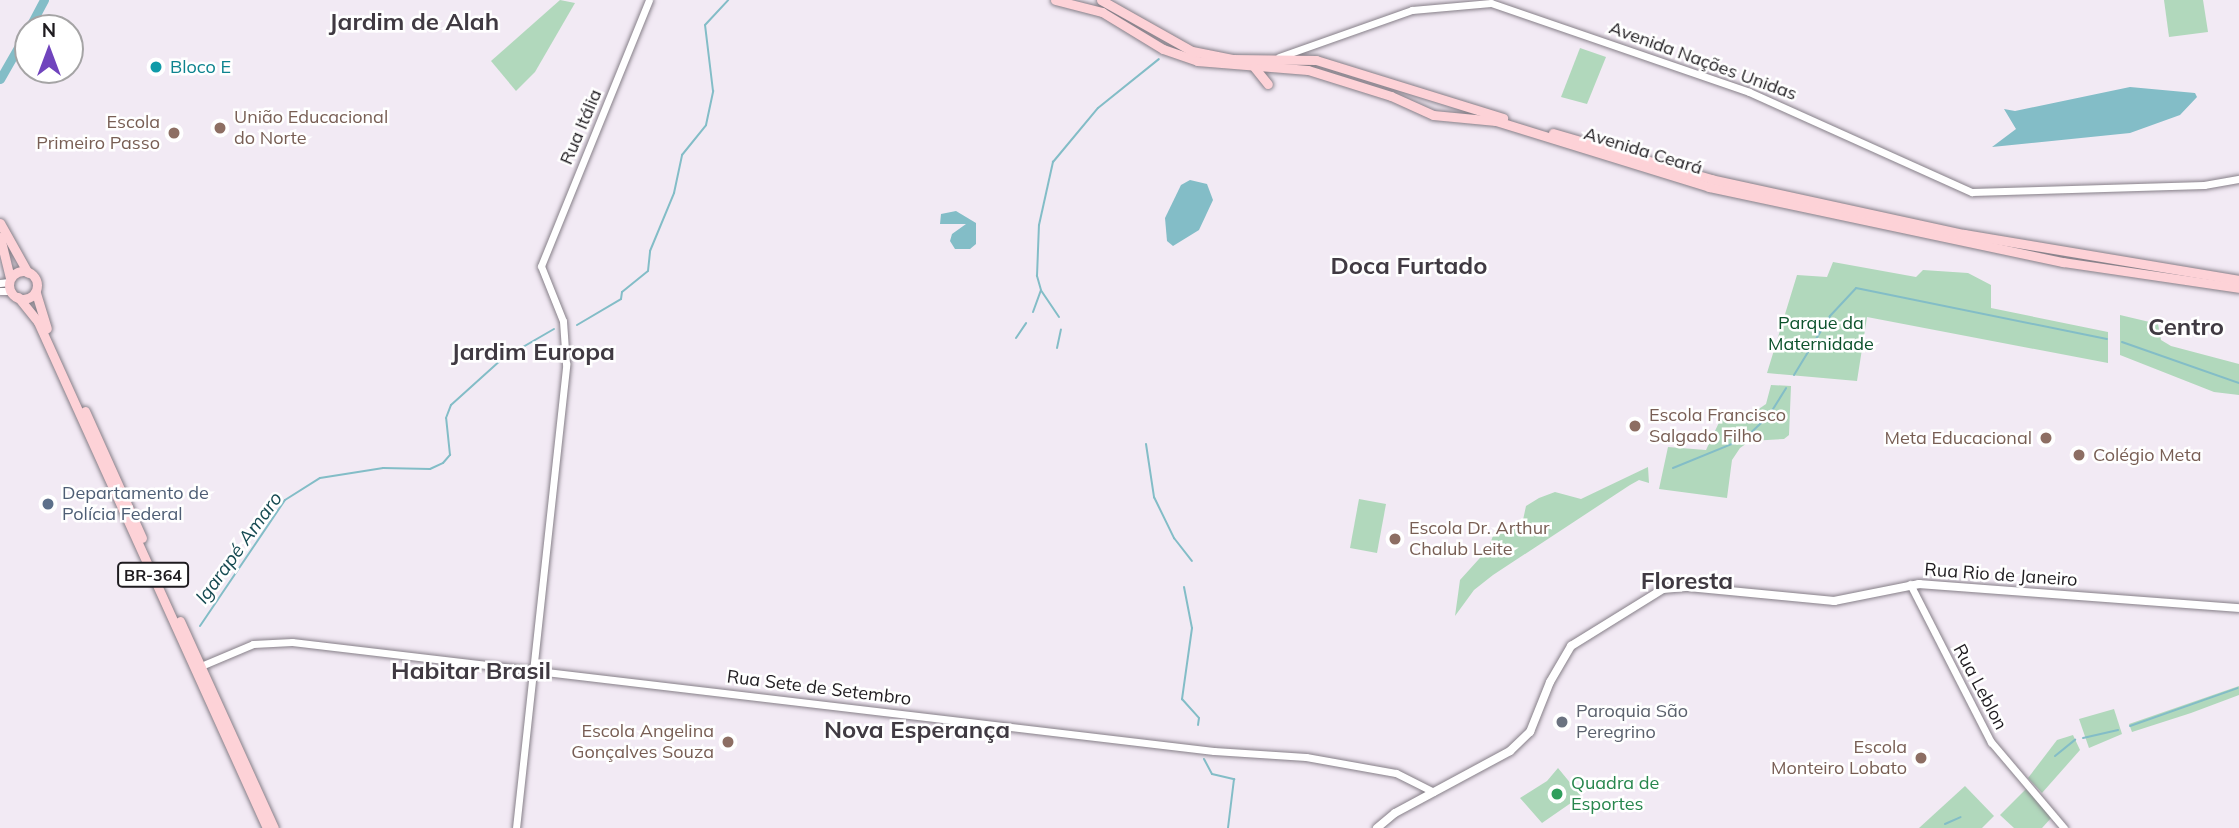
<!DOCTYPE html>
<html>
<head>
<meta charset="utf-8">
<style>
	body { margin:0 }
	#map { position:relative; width:2239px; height:828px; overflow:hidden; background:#f2eaf4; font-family:Mulish,sans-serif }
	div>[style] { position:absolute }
	.green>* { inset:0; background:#b1d8bc }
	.water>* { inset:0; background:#83bdc7 }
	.stream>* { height:2px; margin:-1px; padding:0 1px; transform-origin:1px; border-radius:1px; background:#83bdc7 }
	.river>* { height:9px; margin:-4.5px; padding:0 4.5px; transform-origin:4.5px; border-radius:4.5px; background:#83bdc7 }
	.roads { filter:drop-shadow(0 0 2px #867f88) drop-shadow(0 0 2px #867f88) }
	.tertiary>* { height:7px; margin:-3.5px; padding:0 3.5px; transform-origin:3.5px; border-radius:3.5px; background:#fff }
	.secondary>* { height:8px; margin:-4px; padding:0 4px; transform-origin:4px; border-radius:4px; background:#fff }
	.primary>* { height:9px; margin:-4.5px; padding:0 4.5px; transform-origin:4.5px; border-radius:4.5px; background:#fdd2d7 }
	.primary>.ring { margin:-4.5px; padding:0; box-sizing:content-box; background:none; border:9px solid #fdd2d7; border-radius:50% }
	.dots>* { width:19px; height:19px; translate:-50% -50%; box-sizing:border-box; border:4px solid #fff; border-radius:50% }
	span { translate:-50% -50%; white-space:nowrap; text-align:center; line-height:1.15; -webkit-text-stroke:5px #fff; paint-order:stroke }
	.shield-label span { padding:2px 5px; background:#fff; border:2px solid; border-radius:5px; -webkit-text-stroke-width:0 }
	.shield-label { font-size:16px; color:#1e1b1f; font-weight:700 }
	.street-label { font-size:18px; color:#1e1b1f }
	.culture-label { font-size:18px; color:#0d838f }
	.left { translate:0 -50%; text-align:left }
	.education-label { font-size:18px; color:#785e54 }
	.right { translate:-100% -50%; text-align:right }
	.park-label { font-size:18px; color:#0c522c }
	.service-label { font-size:18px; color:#4e5e75 }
	.worship-label { font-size:18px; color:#5b616d }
	.leisure-label { font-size:18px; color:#27864d }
	.water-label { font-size:19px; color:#164a52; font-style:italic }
	.district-label { font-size:24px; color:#403a42; font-weight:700 }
	.north { position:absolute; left:14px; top:14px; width:70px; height:70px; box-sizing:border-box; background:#fff; border:2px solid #a5a4a5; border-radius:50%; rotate:0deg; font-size:19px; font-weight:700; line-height:28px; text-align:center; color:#1e1b1f }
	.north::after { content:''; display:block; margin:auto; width:24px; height:32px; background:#7044bd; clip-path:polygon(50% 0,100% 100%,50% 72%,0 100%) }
</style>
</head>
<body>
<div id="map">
	<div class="green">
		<div style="clip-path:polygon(560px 0,575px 3px,535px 72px,516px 91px,491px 61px)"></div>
		<div style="clip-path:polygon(2164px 0,2203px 0,2208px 32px,2169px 37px)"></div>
		<div style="clip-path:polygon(1580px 48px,1606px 57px,1587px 104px,1561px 97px)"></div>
		<div style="clip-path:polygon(1833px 262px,1916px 277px,1923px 270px,1968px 273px,1991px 285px,1991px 308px,2108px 332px,2108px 363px,1867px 317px,1857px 381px,1767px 373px,1797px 275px,1827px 277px)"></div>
		<div style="clip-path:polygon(2120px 315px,2158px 324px,2161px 340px,2171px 346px,2239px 364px,2239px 395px,2214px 392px,2120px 355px)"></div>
		<div style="clip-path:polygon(1771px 385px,1791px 386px,1789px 435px,1784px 439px,1750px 441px,1740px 448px,1732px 460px,1727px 498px,1659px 489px,1668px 447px,1706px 450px,1723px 414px,1750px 415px,1766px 404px)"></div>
		<div style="clip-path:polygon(1648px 467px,1649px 483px,1639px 480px,1630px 485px,1493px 575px,1474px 590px,1455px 616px,1460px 580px,1488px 549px,1496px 528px,1514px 529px,1523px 520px,1526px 506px,1539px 498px,1555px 492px,1581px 499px)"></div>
		<div style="clip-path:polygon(1359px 499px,1386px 504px,1377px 553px,1350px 548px)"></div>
		<div style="clip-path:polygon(2239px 686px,2239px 695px,2191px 713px,2132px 732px,2129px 724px)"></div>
		<div style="clip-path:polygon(2114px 709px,2122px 734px,2089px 748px,2079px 719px)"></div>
		<div style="clip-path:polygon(2073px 735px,2080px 750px,2042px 793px,2028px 778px,2057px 740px)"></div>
		<div style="clip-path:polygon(1558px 768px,1581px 796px,1542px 823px,1520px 798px,1547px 781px)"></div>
		<div style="clip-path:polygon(1965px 786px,1994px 816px,1982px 828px,1919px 828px)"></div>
		<div style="clip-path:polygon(2026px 789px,2052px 817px,2042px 828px,2014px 828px,2000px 815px)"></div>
	</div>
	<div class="water">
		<div style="clip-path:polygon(2130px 87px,2195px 93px,2197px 97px,2180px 115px,2130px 133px,1992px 147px,2016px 129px,2004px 109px,2015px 111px)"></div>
		<div style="clip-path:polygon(1190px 180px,1207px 184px,1213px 200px,1199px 230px,1173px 246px,1167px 241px,1165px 218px,1181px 185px)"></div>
		<div style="clip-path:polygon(956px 211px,976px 223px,976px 244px,970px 249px,955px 249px,950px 241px,952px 234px,966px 224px,940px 224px,941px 214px)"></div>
	</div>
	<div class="stream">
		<div style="left:1033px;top:312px;width:23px;rotate:-70deg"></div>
		<div style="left:1059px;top:317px;width:32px;rotate:-124deg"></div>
		<div style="left:1041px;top:290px;width:15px;rotate:-106deg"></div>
		<div style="left:1037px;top:276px;width:51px;rotate:-87.8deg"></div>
		<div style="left:1039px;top:225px;width:65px;rotate:-77.5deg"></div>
		<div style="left:1053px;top:162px;width:70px;rotate:-50.2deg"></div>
		<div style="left:1098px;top:108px;width:78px;rotate:-38.8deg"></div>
		<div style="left:577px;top:325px;width:51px;rotate:-30.6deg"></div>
		<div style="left:621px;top:299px;width:7px;rotate:-82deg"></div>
		<div style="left:622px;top:292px;width:33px;rotate:-39deg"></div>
		<div style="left:648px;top:271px;width:20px;rotate:-84deg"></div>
		<div style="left:650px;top:251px;width:63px;rotate:-67.5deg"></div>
		<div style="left:674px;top:193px;width:39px;rotate:-78deg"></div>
		<div style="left:682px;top:155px;width:38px;rotate:-51deg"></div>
		<div style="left:706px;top:125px;width:35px;rotate:-78deg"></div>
		<div style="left:713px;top:91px;width:66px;rotate:-96.9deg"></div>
		<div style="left:705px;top:25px;width:34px;rotate:-47deg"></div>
		<div style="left:1016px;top:338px;width:18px;rotate:-56deg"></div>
		<div style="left:2122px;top:342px;width:124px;rotate:19.3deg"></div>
		<div style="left:1057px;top:348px;width:19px;rotate:-78deg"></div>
		<div style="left:1794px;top:375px;width:69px;rotate:-58.6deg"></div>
		<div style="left:1830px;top:316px;width:38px;rotate:-47deg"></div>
		<div style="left:1856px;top:288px;width:256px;rotate:11.5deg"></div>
		<div style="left:1146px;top:444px;width:54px;rotate:81.4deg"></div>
		<div style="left:1154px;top:497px;width:46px;rotate:64deg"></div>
		<div style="left:1174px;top:538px;width:29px;rotate:52deg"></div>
		<div style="left:1673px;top:468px;width:77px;rotate:-22.2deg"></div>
		<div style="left:1744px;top:439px;width:33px;rotate:-43deg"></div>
		<div style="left:1768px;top:417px;width:34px;rotate:-58deg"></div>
		<div style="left:1184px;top:587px;width:42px;rotate:79deg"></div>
		<div style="left:1192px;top:628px;width:72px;rotate:98deg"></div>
		<div style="left:1182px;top:699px;width:25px;rotate:48deg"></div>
		<div style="left:1199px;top:718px;width:7px;rotate:98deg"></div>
		<div style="left:200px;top:626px;width:152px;rotate:-56deg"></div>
		<div style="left:285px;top:500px;width:41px;rotate:-32.2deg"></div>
		<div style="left:320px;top:478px;width:64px;rotate:-9deg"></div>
		<div style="left:383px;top:468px;width:47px;rotate:1.2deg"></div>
		<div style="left:430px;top:469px;width:14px;rotate:-25deg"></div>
		<div style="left:443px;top:463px;width:11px;rotate:-49deg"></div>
		<div style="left:450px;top:455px;width:37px;rotate:-96deg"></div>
		<div style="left:446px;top:418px;width:14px;rotate:-69deg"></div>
		<div style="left:451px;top:405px;width:69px;rotate:-42deg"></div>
		<div style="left:502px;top:359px;width:60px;rotate:-30deg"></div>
		<div style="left:2130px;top:726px;width:114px;rotate:-19.4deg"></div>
		<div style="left:2083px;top:738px;width:36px;rotate:-13deg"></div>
		<div style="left:2055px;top:756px;width:26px;rotate:-39deg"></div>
		<div style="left:1204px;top:759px;width:17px;rotate:62deg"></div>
		<div style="left:1212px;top:774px;width:23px;rotate:13deg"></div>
		<div style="left:1234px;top:779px;width:49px;rotate:97deg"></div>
		<div style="left:1945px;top:824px;width:17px;rotate:-24deg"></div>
	</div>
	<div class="river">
		<div style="left:29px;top:28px;width:32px;rotate:-62deg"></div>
		<div style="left:0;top:79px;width:56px;rotate:-60.3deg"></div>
	</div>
	<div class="roads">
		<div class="tertiary">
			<div style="left:1279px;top:57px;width:141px;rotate:-19.5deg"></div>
			<div style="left:1412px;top:10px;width:79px;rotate:-5.1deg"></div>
			<div style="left:1491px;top:3px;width:273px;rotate:19deg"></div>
			<div style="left:1749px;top:92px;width:244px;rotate:24.2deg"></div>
			<div style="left:1972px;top:192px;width:232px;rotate:-1.7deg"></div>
			<div style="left:2204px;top:185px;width:36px;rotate:-10deg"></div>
			<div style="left:0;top:283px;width:9px;rotate:-6deg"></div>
			<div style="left:0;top:291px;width:11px"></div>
			<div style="left:1910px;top:584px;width:178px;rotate:62.9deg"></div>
			<div style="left:1991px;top:742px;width:113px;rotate:49.7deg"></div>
			<div style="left:201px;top:666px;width:56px;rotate:-22.9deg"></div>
			<div style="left:253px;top:644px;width:39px;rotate:-3deg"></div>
			<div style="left:292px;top:642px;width:928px;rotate:6.74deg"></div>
			<div style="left:1214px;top:751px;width:92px;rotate:3.7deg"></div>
			<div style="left:1306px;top:757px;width:91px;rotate:10.1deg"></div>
			<div style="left:1396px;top:773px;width:42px;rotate:26.6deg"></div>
			<div style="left:516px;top:828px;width:467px;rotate:-83.8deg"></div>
			<div style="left:566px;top:364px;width:43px;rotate:-94deg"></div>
			<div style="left:563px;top:321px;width:59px;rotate:-111.8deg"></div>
			<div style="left:541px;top:266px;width:287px;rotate:-67.9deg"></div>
		</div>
		<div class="secondary">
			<div style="left:1377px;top:828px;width:23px;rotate:-40deg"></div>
			<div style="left:1395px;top:813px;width:131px;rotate:-28.3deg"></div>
			<div style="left:1510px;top:751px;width:28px;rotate:-44deg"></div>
			<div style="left:1530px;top:732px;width:54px;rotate:-68.2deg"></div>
			<div style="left:1550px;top:682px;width:42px;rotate:-59.7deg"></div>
			<div style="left:1571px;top:646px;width:108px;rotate:-31.8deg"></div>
			<div style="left:1663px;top:589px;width:25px;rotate:-5deg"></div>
			<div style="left:1688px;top:587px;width:147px;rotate:5.5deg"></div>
			<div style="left:1834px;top:601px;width:87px;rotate:-11.3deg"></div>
			<div style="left:1919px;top:584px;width:321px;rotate:4.3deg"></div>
		</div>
		<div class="primary">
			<div style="left:1055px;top:0;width:49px;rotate:14.3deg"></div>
			<div style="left:1102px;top:12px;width:71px;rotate:31.2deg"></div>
			<div style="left:1163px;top:49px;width:36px;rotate:19deg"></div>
			<div style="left:1197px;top:61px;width:111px;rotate:4.6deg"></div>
			<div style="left:1308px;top:70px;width:87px;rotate:17.4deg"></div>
			<div style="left:1391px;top:96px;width:46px;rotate:24.3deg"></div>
			<div style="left:1433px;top:115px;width:63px;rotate:5.4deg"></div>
			<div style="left:1496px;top:121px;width:223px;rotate:17.2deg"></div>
			<div style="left:1709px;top:187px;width:362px;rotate:12deg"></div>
			<div style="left:2063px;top:262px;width:178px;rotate:8.4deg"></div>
			<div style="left:1101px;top:0;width:104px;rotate:29.3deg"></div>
			<div style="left:1192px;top:51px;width:41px;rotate:11.3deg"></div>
			<div style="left:1232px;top:59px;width:84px;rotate:0.7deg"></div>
			<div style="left:1316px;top:60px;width:196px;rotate:17.2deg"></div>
			<div style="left:1254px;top:67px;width:22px;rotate:51deg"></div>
			<div style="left:1553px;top:133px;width:165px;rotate:16.2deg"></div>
			<div style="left:1711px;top:179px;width:259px;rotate:12.3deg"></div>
			<div style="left:1964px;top:234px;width:279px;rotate:9.5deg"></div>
			<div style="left:0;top:223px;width:57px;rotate:60.8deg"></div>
			<div style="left:0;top:237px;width:42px;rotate:76.3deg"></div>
			<div class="ring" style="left:9px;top:271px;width:19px;height:19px"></div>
			<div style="left:36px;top:293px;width:37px;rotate:73deg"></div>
			<div style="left:18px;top:297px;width:32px;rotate:51deg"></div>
			<div style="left:38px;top:322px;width:555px;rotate:65.65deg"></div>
			<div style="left:85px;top:411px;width:139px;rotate:65.8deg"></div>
			<div style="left:180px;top:621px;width:227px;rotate:65.6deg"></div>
		</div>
	</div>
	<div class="dots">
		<div style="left:156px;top:67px;background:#0f9aa8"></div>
		<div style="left:220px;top:128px;background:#8d6e63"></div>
		<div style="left:174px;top:133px;background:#8d6e63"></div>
		<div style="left:1635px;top:426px;background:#8d6e63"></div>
		<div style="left:2046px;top:438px;background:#8d6e63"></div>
		<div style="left:2079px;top:455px;background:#8d6e63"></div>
		<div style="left:48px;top:504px;background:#5c6f8a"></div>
		<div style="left:1395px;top:539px;background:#8d6e63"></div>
		<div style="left:1562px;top:722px;background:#6b7280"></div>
		<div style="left:728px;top:742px;background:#8d6e63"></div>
		<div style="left:1921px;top:758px;background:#8d6e63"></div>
		<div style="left:1557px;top:794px;background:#2e9e5b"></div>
	</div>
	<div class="shield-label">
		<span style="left:153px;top:575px">BR-364</span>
	</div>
	<div class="street-label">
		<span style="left:1703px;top:61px;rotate:20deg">Avenida Nações Unidas</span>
		<span style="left:581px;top:127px;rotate:-67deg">Rua Itália</span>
		<span style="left:1643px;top:151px;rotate:17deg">Avenida Ceará</span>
		<span style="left:2001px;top:575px;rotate:4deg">Rua Rio de Janeiro</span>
		<span style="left:1980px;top:687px;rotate:62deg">Rua Leblon</span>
		<span style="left:819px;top:688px;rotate:7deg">Rua Sete de Setembro</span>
	</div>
	<div class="culture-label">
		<span class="left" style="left:170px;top:67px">Bloco E</span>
	</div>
	<div class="education-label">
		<span class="left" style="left:234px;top:128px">União Educacional<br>do Norte</span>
		<span class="right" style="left:160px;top:133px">Escola<br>Primeiro Passo</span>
		<span class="left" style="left:1649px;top:426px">Escola Francisco<br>Salgado Filho</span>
		<span class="right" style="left:2032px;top:438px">Meta Educacional</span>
		<span class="left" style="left:2093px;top:455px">Colégio Meta</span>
		<span class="left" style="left:1409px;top:539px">Escola Dr. Arthur<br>Chalub Leite</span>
		<span class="right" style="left:714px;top:742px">Escola Angelina<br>Gonçalves Souza</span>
		<span class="right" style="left:1907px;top:758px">Escola<br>Monteiro Lobato</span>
	</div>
	<div class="park-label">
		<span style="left:1821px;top:334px">Parque da<br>Maternidade</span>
	</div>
	<div class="service-label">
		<span class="left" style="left:62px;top:504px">Departamento de<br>Polícia Federal</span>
	</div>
	<div class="worship-label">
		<span class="left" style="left:1576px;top:722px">Paroquia São<br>Peregrino</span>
	</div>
	<div class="leisure-label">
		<span class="left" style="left:1571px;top:794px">Quadra de<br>Esportes</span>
	</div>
	<div class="water-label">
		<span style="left:239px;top:548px;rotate:-54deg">Igarapé Amaro</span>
	</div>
	<div class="district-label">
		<span style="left:414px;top:22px">Jardim de Alah</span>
		<span style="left:1409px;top:266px">Doca Furtado</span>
		<span style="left:2186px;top:327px">Centro</span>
		<span style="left:533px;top:352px">Jardim Europa</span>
		<span style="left:1687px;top:581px">Floresta</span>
		<span style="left:471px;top:671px">Habitar Brasil</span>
		<span style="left:917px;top:730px">Nova Esperança</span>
	</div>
	<div class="north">N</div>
</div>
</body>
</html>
